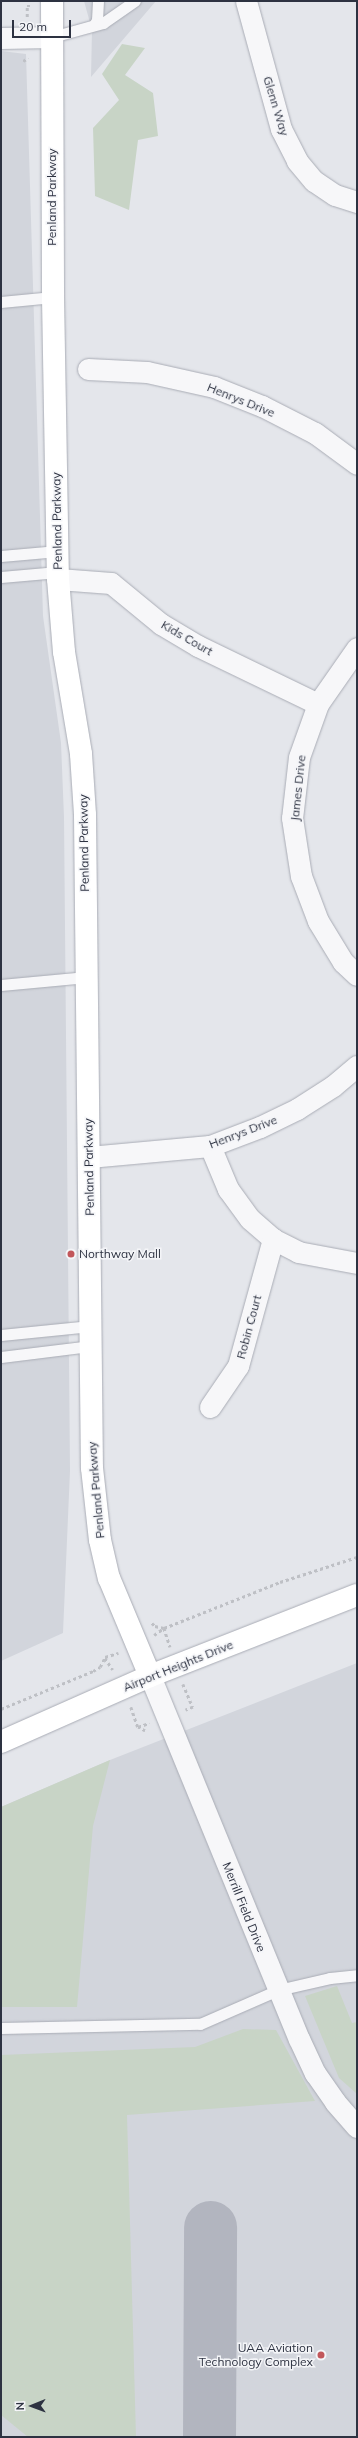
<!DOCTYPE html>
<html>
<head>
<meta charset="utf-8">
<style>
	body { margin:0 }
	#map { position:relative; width:358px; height:2438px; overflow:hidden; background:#e4e6eb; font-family:Mulish,sans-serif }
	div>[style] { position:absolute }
	.built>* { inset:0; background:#d2d5dc }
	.green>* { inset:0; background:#c8d4c6 }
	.taxiway>* { height:53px; margin:-26.5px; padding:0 26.5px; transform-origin:26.5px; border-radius:26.5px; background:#b2b5bf }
	.path>* { height:2.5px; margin-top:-1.25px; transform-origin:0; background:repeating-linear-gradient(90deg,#bec0c5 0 3px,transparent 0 6px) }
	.roads { filter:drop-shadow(0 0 1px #a9acb5) drop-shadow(0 0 1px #a9acb5) }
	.lane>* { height:11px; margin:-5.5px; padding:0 5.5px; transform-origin:5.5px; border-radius:5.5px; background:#f7f7f9 }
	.street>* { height:21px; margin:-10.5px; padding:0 10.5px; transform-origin:10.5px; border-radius:10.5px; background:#f7f7f9 }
	.secondary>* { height:22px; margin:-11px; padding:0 11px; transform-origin:11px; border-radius:11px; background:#fff }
	.dots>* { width:11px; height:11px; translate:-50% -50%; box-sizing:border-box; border:2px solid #f4f5f8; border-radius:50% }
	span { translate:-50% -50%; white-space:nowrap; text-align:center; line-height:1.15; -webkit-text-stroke:3px #f4f5f8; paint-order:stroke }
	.street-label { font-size:12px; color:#2d3241 }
	.poi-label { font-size:12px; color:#2d3241 }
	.left { translate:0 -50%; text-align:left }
	.right { translate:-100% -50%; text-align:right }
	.frame { position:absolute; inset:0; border:2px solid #2d3241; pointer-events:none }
	.north { position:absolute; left:12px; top:2386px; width:40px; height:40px; -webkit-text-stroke:3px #f4f5f8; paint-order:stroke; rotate:269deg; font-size:11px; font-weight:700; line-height:16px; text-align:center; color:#2d3241 }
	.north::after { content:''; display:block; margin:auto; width:14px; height:18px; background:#2d3241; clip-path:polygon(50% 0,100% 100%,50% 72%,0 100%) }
	.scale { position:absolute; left:12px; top:20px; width:59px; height:18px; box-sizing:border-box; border:2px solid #2d3241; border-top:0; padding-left:5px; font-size:12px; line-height:14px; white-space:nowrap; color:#2d3241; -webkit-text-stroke:3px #f4f5f8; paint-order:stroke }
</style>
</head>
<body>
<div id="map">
	<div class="built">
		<div style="clip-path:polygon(84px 1px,156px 1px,91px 77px,92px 30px)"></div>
		<div style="clip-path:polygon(1px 51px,26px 54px,43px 616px,61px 743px,64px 817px,70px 1471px,63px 1633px,1px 1661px)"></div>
		<div style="clip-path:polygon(357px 1663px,357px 2437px,1px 2437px,1px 1807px,110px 1760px)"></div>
	</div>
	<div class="green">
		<div style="clip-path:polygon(122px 44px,145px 48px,125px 75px,153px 93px,158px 136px,138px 140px,129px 210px,95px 196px,93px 128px,119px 100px,102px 74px)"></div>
		<div style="clip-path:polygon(110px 1760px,93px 1826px,77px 2007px,1px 2007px,1px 1807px)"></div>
		<div style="clip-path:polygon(337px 1986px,352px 2023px,357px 2022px,357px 2094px,339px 2078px,305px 1996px)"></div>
		<div style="clip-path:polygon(243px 2029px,276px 2030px,315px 2101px,127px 2115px,136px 2437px,28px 2437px,1px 2415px,1px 2055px,195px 2047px)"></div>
	</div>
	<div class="taxiway">
		<div style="left:209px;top:2437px;width:210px;rotate:-89.7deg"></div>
	</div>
	<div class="path">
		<div style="left:27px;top:17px;width:11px;rotate:-90deg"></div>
		<div style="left:27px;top:6px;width:4px"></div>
		<div style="left:23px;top:61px;width:6px;rotate:-31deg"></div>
		<div style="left:152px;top:1623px;width:4px;rotate:45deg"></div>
		<div style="left:155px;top:1626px;width:9px;rotate:13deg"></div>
		<div style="left:164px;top:1628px;width:125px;rotate:-21.6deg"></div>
		<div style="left:280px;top:1582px;width:81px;rotate:-18deg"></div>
		<div style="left:154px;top:1635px;width:12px;rotate:-35deg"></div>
		<div style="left:164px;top:1628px;width:20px;rotate:72deg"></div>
		<div style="left:105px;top:1658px;width:14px;rotate:56deg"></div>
		<div style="left:183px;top:1684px;width:25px;rotate:67deg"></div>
		<div style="left:193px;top:1707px;width:8px;rotate:157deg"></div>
		<div style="left:131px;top:1707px;width:21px;rotate:71deg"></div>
		<div style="left:1px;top:1709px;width:100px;rotate:-22.4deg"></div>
		<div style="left:93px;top:1671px;width:8px;rotate:-30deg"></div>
		<div style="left:100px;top:1667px;width:11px;rotate:-63deg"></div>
		<div style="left:105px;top:1657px;width:14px;rotate:-17deg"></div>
		<div style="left:145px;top:1731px;width:8px;rotate:-150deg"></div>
		<div style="left:138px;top:1727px;width:12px;rotate:-20deg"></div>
	</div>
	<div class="roads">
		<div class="lane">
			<div style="left:94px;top:25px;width:6px;rotate:-59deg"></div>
			<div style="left:97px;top:20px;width:19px;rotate:-87deg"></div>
			<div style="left:52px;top:37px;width:53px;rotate:-15.4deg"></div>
			<div style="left:103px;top:23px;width:39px;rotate:-35deg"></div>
			<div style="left:1px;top:302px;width:52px;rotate:-5.5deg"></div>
			<div style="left:1px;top:556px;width:57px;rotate:-5deg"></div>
			<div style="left:1px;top:577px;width:57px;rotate:-5deg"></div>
			<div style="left:1px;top:985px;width:86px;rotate:-5.3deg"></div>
			<div style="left:1px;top:1335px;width:90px;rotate:-5.7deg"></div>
			<div style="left:1px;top:1357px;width:91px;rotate:-7deg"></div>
			<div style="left:1px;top:2028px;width:199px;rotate:-1.2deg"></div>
			<div style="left:200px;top:2024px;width:85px;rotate:-23.6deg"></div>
			<div style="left:278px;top:1990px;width:53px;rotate:-13deg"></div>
			<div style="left:330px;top:1978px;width:27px;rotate:-6deg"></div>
		</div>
		<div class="street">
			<div style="left:246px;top:1px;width:133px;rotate:74.7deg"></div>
			<div style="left:281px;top:129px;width:36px;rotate:63deg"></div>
			<div style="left:297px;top:161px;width:26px;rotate:50deg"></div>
			<div style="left:314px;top:181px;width:25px;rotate:34deg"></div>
			<div style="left:335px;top:195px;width:23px;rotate:18deg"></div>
			<div style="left:1px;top:38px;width:51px;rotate:-1.1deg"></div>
			<div style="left:88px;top:369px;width:59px;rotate:2.9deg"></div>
			<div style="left:147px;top:372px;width:69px;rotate:12.6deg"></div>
			<div style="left:214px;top:387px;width:52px;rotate:21.6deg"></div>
			<div style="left:262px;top:406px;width:59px;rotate:27deg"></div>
			<div style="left:315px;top:433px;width:52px;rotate:36.4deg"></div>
			<div style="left:58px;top:579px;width:53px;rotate:4.3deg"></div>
			<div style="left:111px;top:583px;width:65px;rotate:39.4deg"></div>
			<div style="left:161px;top:624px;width:43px;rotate:30.7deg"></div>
			<div style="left:198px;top:646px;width:133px;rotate:25.8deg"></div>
			<div style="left:357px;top:648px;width:68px;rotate:124.9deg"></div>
			<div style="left:318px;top:704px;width:56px;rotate:109.7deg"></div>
			<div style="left:299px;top:757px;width:61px;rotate:96.5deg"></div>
			<div style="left:292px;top:818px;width:59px;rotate:81.2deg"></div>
			<div style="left:301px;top:876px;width:48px;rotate:69.3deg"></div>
			<div style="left:318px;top:921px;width:48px;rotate:58.6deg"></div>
			<div style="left:343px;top:962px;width:19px;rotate:43deg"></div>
			<div style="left:210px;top:1146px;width:47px;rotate:67.3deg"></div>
			<div style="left:228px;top:1189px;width:37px;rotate:54deg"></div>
			<div style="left:250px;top:1219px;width:30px;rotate:41deg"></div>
			<div style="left:273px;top:1239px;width:28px;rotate:27deg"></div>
			<div style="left:298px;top:1252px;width:60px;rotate:10.6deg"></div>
			<div style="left:89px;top:1157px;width:121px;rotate:-5.2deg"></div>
			<div style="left:210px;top:1146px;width:53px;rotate:-20.8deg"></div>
			<div style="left:260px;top:1127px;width:41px;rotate:-25.9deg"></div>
			<div style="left:297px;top:1109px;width:43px;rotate:-32.6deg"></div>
			<div style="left:333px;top:1086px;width:31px;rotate:-40deg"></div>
			<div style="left:210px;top:1407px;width:50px;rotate:-55.7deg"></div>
			<div style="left:238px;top:1366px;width:132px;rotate:-74.6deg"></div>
			<div style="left:150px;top:1676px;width:392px;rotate:67.7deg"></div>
			<div style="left:299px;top:2039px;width:38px;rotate:65deg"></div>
			<div style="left:315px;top:2073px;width:35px;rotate:55deg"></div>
			<div style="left:335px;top:2102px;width:33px;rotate:49deg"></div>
		</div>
		<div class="secondary">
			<div style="left:52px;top:1px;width:296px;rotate:89.8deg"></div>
			<div style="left:53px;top:297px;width:282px;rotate:89deg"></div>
			<div style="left:58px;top:579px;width:73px;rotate:85.3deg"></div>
			<div style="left:64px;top:652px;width:103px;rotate:80.5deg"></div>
			<div style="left:81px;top:754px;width:61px;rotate:86.2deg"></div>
			<div style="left:85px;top:815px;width:653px;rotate:89.39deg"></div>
			<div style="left:92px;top:1468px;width:72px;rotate:83.7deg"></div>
			<div style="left:100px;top:1540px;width:39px;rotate:77deg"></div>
			<div style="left:109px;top:1578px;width:106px;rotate:67.3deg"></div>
			<div style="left:1px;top:1742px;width:163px;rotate:-23.9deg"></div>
			<div style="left:150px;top:1676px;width:222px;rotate:-21.4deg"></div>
		</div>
	</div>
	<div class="dots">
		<div style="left:71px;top:1254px;background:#c2575b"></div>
		<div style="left:321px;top:2355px;background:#c2575b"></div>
	</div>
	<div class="street-label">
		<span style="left:276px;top:106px;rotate:73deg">Glenn Way</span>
		<span style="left:52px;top:197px;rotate:-90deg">Penland Parkway</span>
		<span style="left:241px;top:400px;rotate:22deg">Henrys Drive</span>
		<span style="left:57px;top:521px;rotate:-91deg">Penland Parkway</span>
		<span style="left:187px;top:638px;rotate:30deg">Kids Court</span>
		<span style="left:298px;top:788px;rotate:-84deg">James Drive</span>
		<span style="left:84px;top:843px;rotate:-91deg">Penland Parkway</span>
		<span style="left:243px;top:1132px;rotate:-21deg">Henrys Drive</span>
		<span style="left:89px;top:1167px;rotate:-91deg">Penland Parkway</span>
		<span style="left:249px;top:1327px;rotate:-75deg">Robin Court</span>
		<span style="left:96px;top:1490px;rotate:-95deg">Penland Parkway</span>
		<span style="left:178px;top:1666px;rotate:-22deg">Airport Heights Drive</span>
		<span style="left:244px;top:1907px;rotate:68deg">Merrill Field Drive</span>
	</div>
	<div class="poi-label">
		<span class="left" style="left:79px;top:1254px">Northway Mall</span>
		<span class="right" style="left:313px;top:2355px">UAA Aviation<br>Technology Complex</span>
	</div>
	<div class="frame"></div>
	<div class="north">N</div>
	<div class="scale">20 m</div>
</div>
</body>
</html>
